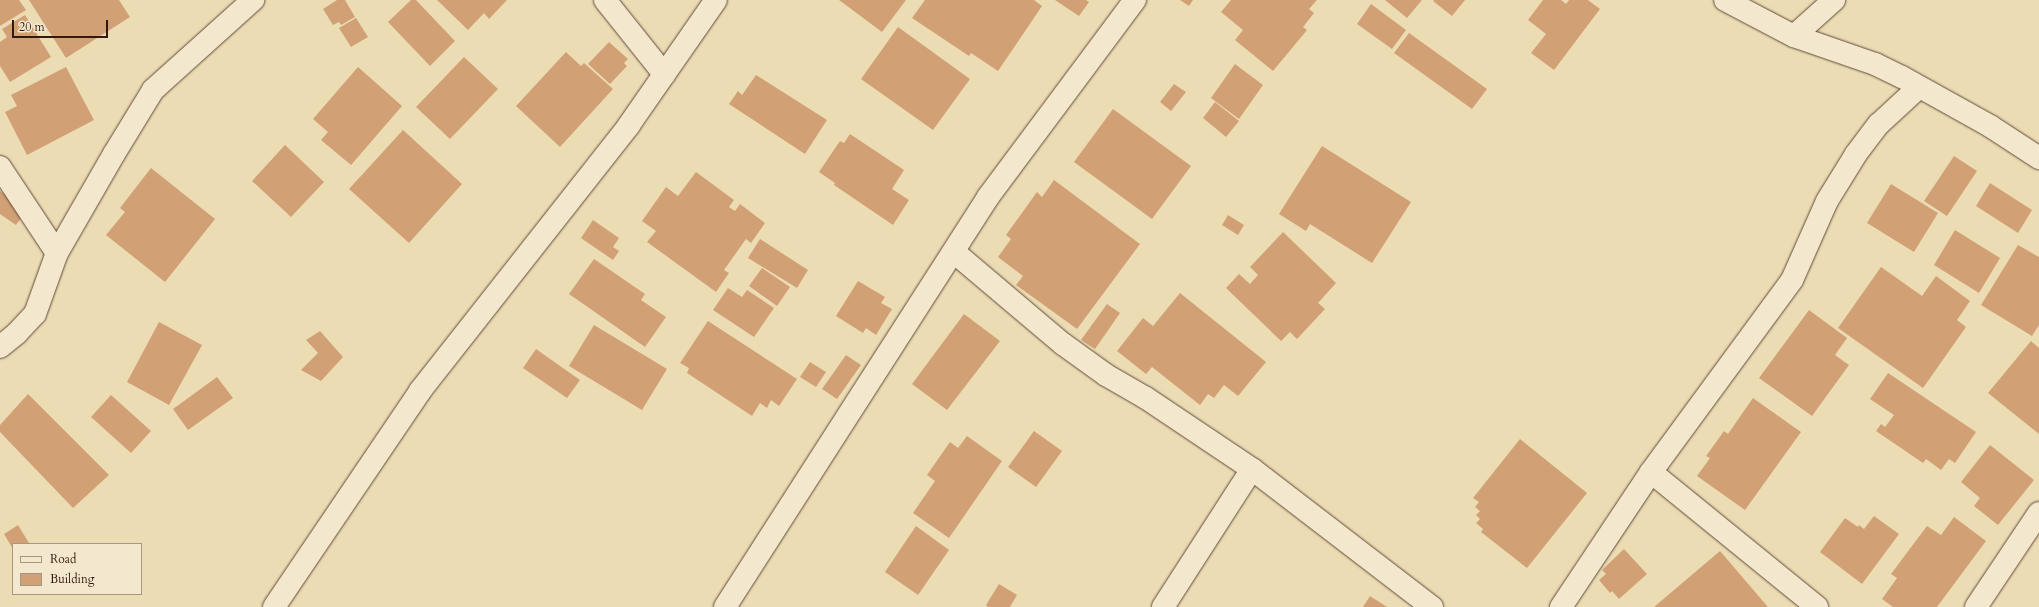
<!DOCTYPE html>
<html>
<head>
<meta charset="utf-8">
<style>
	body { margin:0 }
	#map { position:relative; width:2039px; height:607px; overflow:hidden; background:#ecdcb4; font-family:Cardo,serif }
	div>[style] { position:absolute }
	.building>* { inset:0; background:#d2a075 }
	.roads { filter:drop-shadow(0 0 1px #624a38) drop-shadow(0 0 1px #624a38) }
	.street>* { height:22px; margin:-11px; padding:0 11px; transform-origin:11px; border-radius:11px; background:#f3e8ce }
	span { translate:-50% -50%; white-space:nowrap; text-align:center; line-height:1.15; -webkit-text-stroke:4px #f3e8ce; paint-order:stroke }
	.legend { position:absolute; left:12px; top:543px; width:130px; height:52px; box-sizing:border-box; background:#f3e8ce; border:1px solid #a79681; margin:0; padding:5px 7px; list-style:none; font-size:12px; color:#341a0e }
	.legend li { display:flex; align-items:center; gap:8px; height:20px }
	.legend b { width:20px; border:1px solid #a79681 }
	.scale { position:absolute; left:12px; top:20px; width:96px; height:18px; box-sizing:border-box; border:2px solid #341a0e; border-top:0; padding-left:5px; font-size:12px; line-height:14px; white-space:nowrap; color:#341a0e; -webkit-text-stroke:3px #f3e8ce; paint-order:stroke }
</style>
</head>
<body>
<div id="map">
	<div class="building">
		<div style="clip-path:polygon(0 0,19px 0,26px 10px,0 26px)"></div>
		<div style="clip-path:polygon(29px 0,119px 0,130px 17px,66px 58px)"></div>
		<div style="clip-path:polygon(337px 0,345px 0,355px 17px,341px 25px,339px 22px,333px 25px,323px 9px)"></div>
		<div style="clip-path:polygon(411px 0,416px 0,455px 41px,430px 66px,388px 22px)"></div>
		<div style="clip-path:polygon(437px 0,507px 0,489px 19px,484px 13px,468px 30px)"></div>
		<div style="clip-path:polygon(839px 0,906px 0,882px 32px)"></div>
		<div style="clip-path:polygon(925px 0,1034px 0,1042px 6px,998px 71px,971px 53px,969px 56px,912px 18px)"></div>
		<div style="clip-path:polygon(1055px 0,1086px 0,1089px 2px,1079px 16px)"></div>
		<div style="clip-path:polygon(1180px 0,1193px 0,1189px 6px)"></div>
		<div style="clip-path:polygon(1231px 0,1317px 0,1309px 9px,1314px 13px,1303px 27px,1307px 30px,1273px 71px,1235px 40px,1243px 30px,1221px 12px)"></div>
		<div style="clip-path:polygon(1385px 0,1422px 0,1407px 18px)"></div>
		<div style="clip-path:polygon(1434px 0,1465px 0,1452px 16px,1433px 1px)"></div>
		<div style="clip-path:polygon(1543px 0,1561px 0,1566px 4px,1569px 0,1588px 0,1600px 9px,1554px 70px,1531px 53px,1546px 34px,1528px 20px)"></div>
		<div style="clip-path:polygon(1371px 4px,1406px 30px,1392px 49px,1357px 24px)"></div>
		<div style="clip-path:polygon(25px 15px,51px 57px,10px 82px,0 66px,0 42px,7px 37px,2px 29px)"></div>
		<div style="clip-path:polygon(356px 18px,368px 37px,351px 47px,339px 28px)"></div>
		<div style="clip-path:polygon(898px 27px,970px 79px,933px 130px,861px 79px)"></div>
		<div style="clip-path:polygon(1409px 33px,1487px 89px,1472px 109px,1394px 53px)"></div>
		<div style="clip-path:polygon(609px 42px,628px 59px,624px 63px,627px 66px,610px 84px,588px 64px)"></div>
		<div style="clip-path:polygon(566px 52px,581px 66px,584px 63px,613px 89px,560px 147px,516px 106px)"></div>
		<div style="clip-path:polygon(464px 57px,498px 89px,450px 139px,416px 107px)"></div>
		<div style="clip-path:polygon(1235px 64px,1263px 85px,1239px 119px,1211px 98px)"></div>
		<div style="clip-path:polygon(66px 67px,94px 120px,27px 155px,5px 112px,17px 106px,11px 95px)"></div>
		<div style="clip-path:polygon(358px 67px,402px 106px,351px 165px,321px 140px,328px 132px,313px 119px)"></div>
		<div style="clip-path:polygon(756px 75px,827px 120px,805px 154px,729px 104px,738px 91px,742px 95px)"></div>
		<div style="clip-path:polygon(1174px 84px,1186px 92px,1171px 111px,1160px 102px)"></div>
		<div style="clip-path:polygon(1215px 102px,1239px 121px,1226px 137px,1203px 118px)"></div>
		<div style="clip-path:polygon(1113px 109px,1191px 166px,1152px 219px,1074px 162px)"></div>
		<div style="clip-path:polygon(403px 130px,462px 184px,409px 243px,349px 189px)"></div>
		<div style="clip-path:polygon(850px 134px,904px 170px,892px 189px,909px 200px,893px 225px,834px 185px,835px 183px,819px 172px,840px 141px,844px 143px)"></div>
		<div style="clip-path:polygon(285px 145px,324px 182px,291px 217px,252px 181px)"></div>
		<div style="clip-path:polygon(1322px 146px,1411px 202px,1372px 263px,1310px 224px,1306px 231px,1279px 214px)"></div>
		<div style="clip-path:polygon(1954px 156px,1977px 171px,1947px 216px,1924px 201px)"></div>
		<div style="clip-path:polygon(151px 168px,215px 219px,165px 282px,106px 235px,125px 212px,120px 208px)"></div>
		<div style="clip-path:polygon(696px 172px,734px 200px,729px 207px,735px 211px,740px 204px,765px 223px,751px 243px,746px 239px,724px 270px,729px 273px,716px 292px,647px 242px,656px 231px,642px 221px,666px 187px,678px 196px)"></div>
		<div style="clip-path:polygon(1054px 180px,1140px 244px,1077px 329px,1016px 285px,1023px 276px,998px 257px,1011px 239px,1006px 235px,1037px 192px,1042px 197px)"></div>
		<div style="clip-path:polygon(1990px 183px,2032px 210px,2018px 233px,1976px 206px)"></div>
		<div style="clip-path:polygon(1891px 184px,1938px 213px,1914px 252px,1867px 223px)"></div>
		<div style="clip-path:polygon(0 191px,27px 210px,16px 225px,0 214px)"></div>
		<div style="clip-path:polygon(1228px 215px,1244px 225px,1238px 235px,1222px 225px)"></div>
		<div style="clip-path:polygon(593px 220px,619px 238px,613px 247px,619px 251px,613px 260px,581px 238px)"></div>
		<div style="clip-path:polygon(1955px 230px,2000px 258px,1979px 293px,1934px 265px)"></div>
		<div style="clip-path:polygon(1283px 232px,1336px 283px,1318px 303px,1325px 309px,1297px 339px,1290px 332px,1281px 341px,1226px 288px,1239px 274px,1250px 284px,1258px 275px,1250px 267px)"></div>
		<div style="clip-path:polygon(760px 239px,808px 270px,797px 288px,748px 258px)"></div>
		<div style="clip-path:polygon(2018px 245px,2039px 257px,2039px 325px,2032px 336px,1981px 305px)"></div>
		<div style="clip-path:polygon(594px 259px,645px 294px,641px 300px,666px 317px,645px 347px,569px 294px)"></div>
		<div style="clip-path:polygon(1881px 267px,1922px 296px,1936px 276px,1970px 301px,1957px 320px,1966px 327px,1923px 388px,1838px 328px)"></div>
		<div style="clip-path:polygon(762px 268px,790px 287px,777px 306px,749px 286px)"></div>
		<div style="clip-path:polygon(858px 281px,885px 297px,881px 303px,892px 309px,876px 335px,866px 328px,863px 333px,836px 316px)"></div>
		<div style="clip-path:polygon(728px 288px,742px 297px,747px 290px,774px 308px,754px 337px,713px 310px)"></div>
		<div style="clip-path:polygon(1180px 293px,1266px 362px,1238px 396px,1224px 385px,1214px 398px,1208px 394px,1200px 405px,1152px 367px,1146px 374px,1117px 351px,1143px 318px,1153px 326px)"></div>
		<div style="clip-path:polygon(1107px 304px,1120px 313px,1095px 349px,1081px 340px)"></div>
		<div style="clip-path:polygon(1809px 310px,1847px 338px,1835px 355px,1849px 365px,1812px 416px,1759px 378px)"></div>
		<div style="clip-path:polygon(964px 314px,1000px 341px,947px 410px,912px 384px)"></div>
		<div style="clip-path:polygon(708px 321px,797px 379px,779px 406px,771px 400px,767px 408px,760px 403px,752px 416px,687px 373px,689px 368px,680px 363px)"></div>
		<div style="clip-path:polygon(159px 322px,202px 345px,169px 405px,127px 382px)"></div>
		<div style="clip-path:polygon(594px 325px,667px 369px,642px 410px,569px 366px)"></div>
		<div style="clip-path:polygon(320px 331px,343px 357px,321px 381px,301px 370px,318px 353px,306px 340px)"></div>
		<div style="clip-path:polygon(2031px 341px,2039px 348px,2039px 434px,1988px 393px)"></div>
		<div style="clip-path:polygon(536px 349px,580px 380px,567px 398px,523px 368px)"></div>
		<div style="clip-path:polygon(846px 355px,861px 365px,837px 399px,822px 389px)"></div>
		<div style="clip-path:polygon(810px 362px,826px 372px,816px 387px,800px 377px)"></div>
		<div style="clip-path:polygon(1888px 373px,1976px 432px,1955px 463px,1949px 459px,1941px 470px,1926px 459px,1923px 463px,1876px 431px,1881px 424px,1885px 427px,1894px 415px,1870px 399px)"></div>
		<div style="clip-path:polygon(217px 377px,233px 398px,188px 430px,173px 409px)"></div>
		<div style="clip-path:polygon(28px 394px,109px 475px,73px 508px,0 432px,0 425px)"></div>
		<div style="clip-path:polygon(111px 395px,151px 431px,131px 453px,91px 417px)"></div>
		<div style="clip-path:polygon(1753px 398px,1801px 432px,1745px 510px,1697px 476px,1710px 458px,1706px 456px,1724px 431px,1728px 434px)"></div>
		<div style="clip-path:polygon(1034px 431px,1062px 451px,1036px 487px,1008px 467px)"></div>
		<div style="clip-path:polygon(967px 436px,1002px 461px,949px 538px,913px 513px,935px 481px,927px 475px,950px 442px,958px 448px)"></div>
		<div style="clip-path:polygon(1520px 439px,1587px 493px,1527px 568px,1481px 532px,1483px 529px,1476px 523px,1480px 519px,1476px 515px,1480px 511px,1475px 507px,1479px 502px,1473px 498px)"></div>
		<div style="clip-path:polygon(1990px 445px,2034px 480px,1998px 525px,1974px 506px,1980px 498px,1961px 482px)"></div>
		<div style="clip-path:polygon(1874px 516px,1899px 534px,1862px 584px,1820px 552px,1845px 518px,1858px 527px,1859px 525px,1864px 529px)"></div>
		<div style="clip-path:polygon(1954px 517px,1986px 541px,1937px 607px,1893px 607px,1882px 599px,1897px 578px,1891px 574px,1927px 526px,1941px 535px)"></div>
		<div style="clip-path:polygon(18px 525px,29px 543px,13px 544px,13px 549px,4px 534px)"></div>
		<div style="clip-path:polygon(916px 526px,949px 550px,918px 595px,885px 572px)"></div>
		<div style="clip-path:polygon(1624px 549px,1647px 574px,1619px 599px,1612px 591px,1610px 593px,1599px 580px,1606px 574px,1602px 570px)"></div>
		<div style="clip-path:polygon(1720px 551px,1768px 607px,1654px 607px)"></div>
		<div style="clip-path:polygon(999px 584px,1017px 595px,1010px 607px,988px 607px,986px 605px)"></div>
		<div style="clip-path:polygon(1370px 596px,1387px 607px,1363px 607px)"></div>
	</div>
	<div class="roads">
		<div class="street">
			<div style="left:605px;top:0;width:95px;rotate:51.4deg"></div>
			<div style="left:1725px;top:0;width:78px;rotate:27.6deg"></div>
			<div style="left:1794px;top:36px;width:86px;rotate:19.1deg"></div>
			<div style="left:1875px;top:64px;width:30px;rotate:26deg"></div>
			<div style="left:1902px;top:77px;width:101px;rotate:29.1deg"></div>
			<div style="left:1990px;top:126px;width:59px;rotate:33.1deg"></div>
			<div style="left:1794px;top:36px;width:54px;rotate:-42deg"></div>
			<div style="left:0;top:167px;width:103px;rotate:56.5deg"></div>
			<div style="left:954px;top:252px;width:143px;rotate:40.2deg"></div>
			<div style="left:1063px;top:344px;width:53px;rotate:35.8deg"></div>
			<div style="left:1106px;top:375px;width:46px;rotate:29.9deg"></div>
			<div style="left:1146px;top:398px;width:128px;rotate:33.8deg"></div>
			<div style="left:1252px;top:469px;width:227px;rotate:37.5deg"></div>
			<div style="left:0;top:347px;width:22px;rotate:-39deg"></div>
			<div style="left:17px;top:333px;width:26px;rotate:-47deg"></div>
			<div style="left:35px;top:314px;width:65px;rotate:-70.2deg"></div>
			<div style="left:57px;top:253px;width:114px;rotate:-60.1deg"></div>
			<div style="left:114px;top:154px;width:75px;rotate:-58.6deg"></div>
			<div style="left:153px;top:90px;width:135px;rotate:-42deg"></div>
			<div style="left:1651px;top:472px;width:214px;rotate:39.1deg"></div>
			<div style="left:274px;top:607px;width:261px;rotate:-55.9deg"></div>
			<div style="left:420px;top:391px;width:338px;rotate:-51.8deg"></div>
			<div style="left:629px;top:125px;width:152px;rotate:-55.2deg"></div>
			<div style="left:725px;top:607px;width:487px;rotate:-57.3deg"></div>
			<div style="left:988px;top:197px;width:246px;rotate:-53.3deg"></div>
			<div style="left:1163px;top:607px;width:164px;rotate:-57.2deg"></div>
			<div style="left:1561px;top:607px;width:162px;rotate:-56.3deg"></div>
			<div style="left:1651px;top:472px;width:238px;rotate:-53.7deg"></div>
			<div style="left:1792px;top:280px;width:86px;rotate:-66.1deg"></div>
			<div style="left:1827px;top:201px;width:55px;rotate:-58.3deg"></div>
			<div style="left:1856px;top:154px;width:38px;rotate:-53deg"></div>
			<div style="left:1879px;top:124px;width:54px;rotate:-42.8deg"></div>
			<div style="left:1976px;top:607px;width:113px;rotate:-56.2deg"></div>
		</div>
	</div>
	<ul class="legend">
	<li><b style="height:5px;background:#f3e8ce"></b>Road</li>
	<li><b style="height:11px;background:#d2a075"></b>Building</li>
	</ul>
	<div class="scale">20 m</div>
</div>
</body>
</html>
